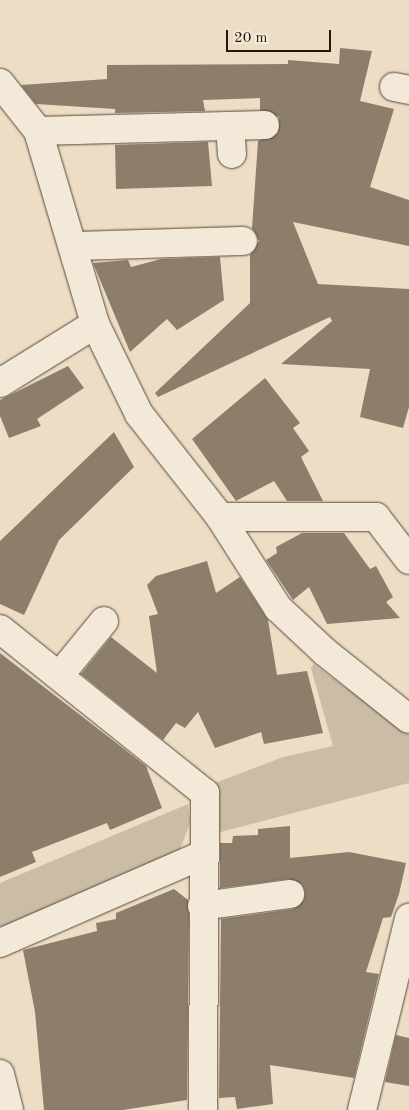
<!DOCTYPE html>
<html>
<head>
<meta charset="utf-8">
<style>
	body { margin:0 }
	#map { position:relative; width:409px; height:1110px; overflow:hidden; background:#edddc5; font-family:"Old Standard TT",serif }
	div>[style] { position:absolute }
	.green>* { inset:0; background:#cbbca5 }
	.building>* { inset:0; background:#8d7e6b }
	.roads { filter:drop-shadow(0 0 1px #564939) drop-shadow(0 0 1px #564939) }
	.minor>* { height:28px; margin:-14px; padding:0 14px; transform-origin:14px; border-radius:14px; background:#f3e9d9 }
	span { translate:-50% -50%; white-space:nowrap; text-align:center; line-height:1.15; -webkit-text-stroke:4.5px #f3e9d9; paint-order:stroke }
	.scale { position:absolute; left:226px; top:30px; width:105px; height:22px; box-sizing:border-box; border:2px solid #24180a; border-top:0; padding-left:6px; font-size:15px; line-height:18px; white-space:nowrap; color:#24180a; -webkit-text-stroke:4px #f3e9d9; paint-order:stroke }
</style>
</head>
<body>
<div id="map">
	<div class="green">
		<div style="clip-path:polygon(314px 664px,409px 735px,409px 783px,213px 834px,215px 783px,283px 757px,333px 746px,311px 668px)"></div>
		<div style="clip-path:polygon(188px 804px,190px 823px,179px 852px,6px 928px,0 926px,0 883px)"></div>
	</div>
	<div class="building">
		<div style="clip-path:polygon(340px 48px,372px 51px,360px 101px,394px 109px,370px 187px,409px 200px,409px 246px,293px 222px,318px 284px,409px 289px,409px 407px,403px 428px,360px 417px,370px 369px,281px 364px,332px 321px,330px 317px,158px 397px,155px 393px,250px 303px,250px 255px,259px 241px,252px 228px,258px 141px,278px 133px,279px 117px,260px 110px,260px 98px,203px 100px,205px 111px,115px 113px,115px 109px,36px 104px,21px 85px,107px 79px,107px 65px,288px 64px,288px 60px,339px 64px)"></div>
		<div style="clip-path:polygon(208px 142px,212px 186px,116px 189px,115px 145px)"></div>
		<div style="clip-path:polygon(220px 257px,224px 300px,177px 330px,167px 319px,130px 352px,93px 263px,128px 260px,131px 267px,161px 259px)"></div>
		<div style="clip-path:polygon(68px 366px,84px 388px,37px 419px,41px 426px,9px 438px,0 416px,0 400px)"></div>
		<div style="clip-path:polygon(265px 378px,300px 423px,293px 428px,309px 451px,301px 457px,323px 501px,287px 501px,274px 481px,236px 501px,192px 439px)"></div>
		<div style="clip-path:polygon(114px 432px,134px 467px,59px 540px,24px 615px,0 604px,0 541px)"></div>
		<div style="clip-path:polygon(302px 533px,344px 533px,370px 569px,376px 566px,393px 597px,386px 602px,400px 618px,327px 624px,309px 587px,293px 600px,266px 560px,277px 553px,276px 547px)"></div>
		<div style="clip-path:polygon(207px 561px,216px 593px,240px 577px,268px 620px,277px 675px,307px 671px,323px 733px,264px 744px,261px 732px,215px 748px,198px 712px,185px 728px,176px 723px,163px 740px,81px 674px,111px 637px,157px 673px,149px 616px,158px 614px,147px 585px,156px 576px)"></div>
		<div style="clip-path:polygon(0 653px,146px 766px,162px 808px,110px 830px,107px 823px,32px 852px,36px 862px,0 877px)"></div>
		<div style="clip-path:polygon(290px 826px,290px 858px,349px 852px,406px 863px,399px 894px,391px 917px,383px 918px,366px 972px,379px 974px,354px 1078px,270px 1065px,273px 1104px,237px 1109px,235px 1097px,219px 1098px,221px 919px,293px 909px,304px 900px,305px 892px,302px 884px,288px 879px,220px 888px,220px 843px,232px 843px,233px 836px,258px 835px,258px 829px)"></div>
		<div style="clip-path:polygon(174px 889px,188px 900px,189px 913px,187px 1100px,123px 1110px,44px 1110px,35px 1012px,23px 950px,97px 931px,96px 923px,116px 919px,116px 913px)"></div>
		<div style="clip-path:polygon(396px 1035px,409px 1038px,409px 1086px,385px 1082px)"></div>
	</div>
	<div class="roads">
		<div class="minor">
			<div style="left:0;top:83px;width:61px;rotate:51.6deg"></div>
			<div style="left:38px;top:131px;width:201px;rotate:73.5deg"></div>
			<div style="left:95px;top:324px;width:100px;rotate:63.9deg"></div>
			<div style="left:139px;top:414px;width:131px;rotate:51.8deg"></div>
			<div style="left:220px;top:517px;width:108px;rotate:57.5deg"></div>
			<div style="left:278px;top:608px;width:64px;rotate:43.1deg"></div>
			<div style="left:325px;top:652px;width:107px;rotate:38.6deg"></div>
			<div style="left:394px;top:87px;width:15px;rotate:11deg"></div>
			<div style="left:230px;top:126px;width:28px;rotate:86deg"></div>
			<div style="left:38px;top:131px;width:227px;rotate:-1.5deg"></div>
			<div style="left:74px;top:246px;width:169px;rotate:-1.7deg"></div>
			<div style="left:0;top:383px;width:112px;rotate:-31.8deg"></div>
			<div style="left:220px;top:517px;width:156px"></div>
			<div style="left:376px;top:517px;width:54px;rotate:52.5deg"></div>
			<div style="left:0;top:629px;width:263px;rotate:38.7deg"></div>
			<div style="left:205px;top:793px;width:317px;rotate:90.4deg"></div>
			<div style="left:59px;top:676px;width:71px;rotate:-50.7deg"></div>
			<div style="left:202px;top:906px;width:89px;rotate:-7.8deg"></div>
			<div style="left:0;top:943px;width:220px;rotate:-23.5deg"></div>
			<div style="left:0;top:1074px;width:37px;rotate:76deg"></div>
			<div style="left:362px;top:1110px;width:198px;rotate:-76.2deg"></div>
		</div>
	</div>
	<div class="scale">20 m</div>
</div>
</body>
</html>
